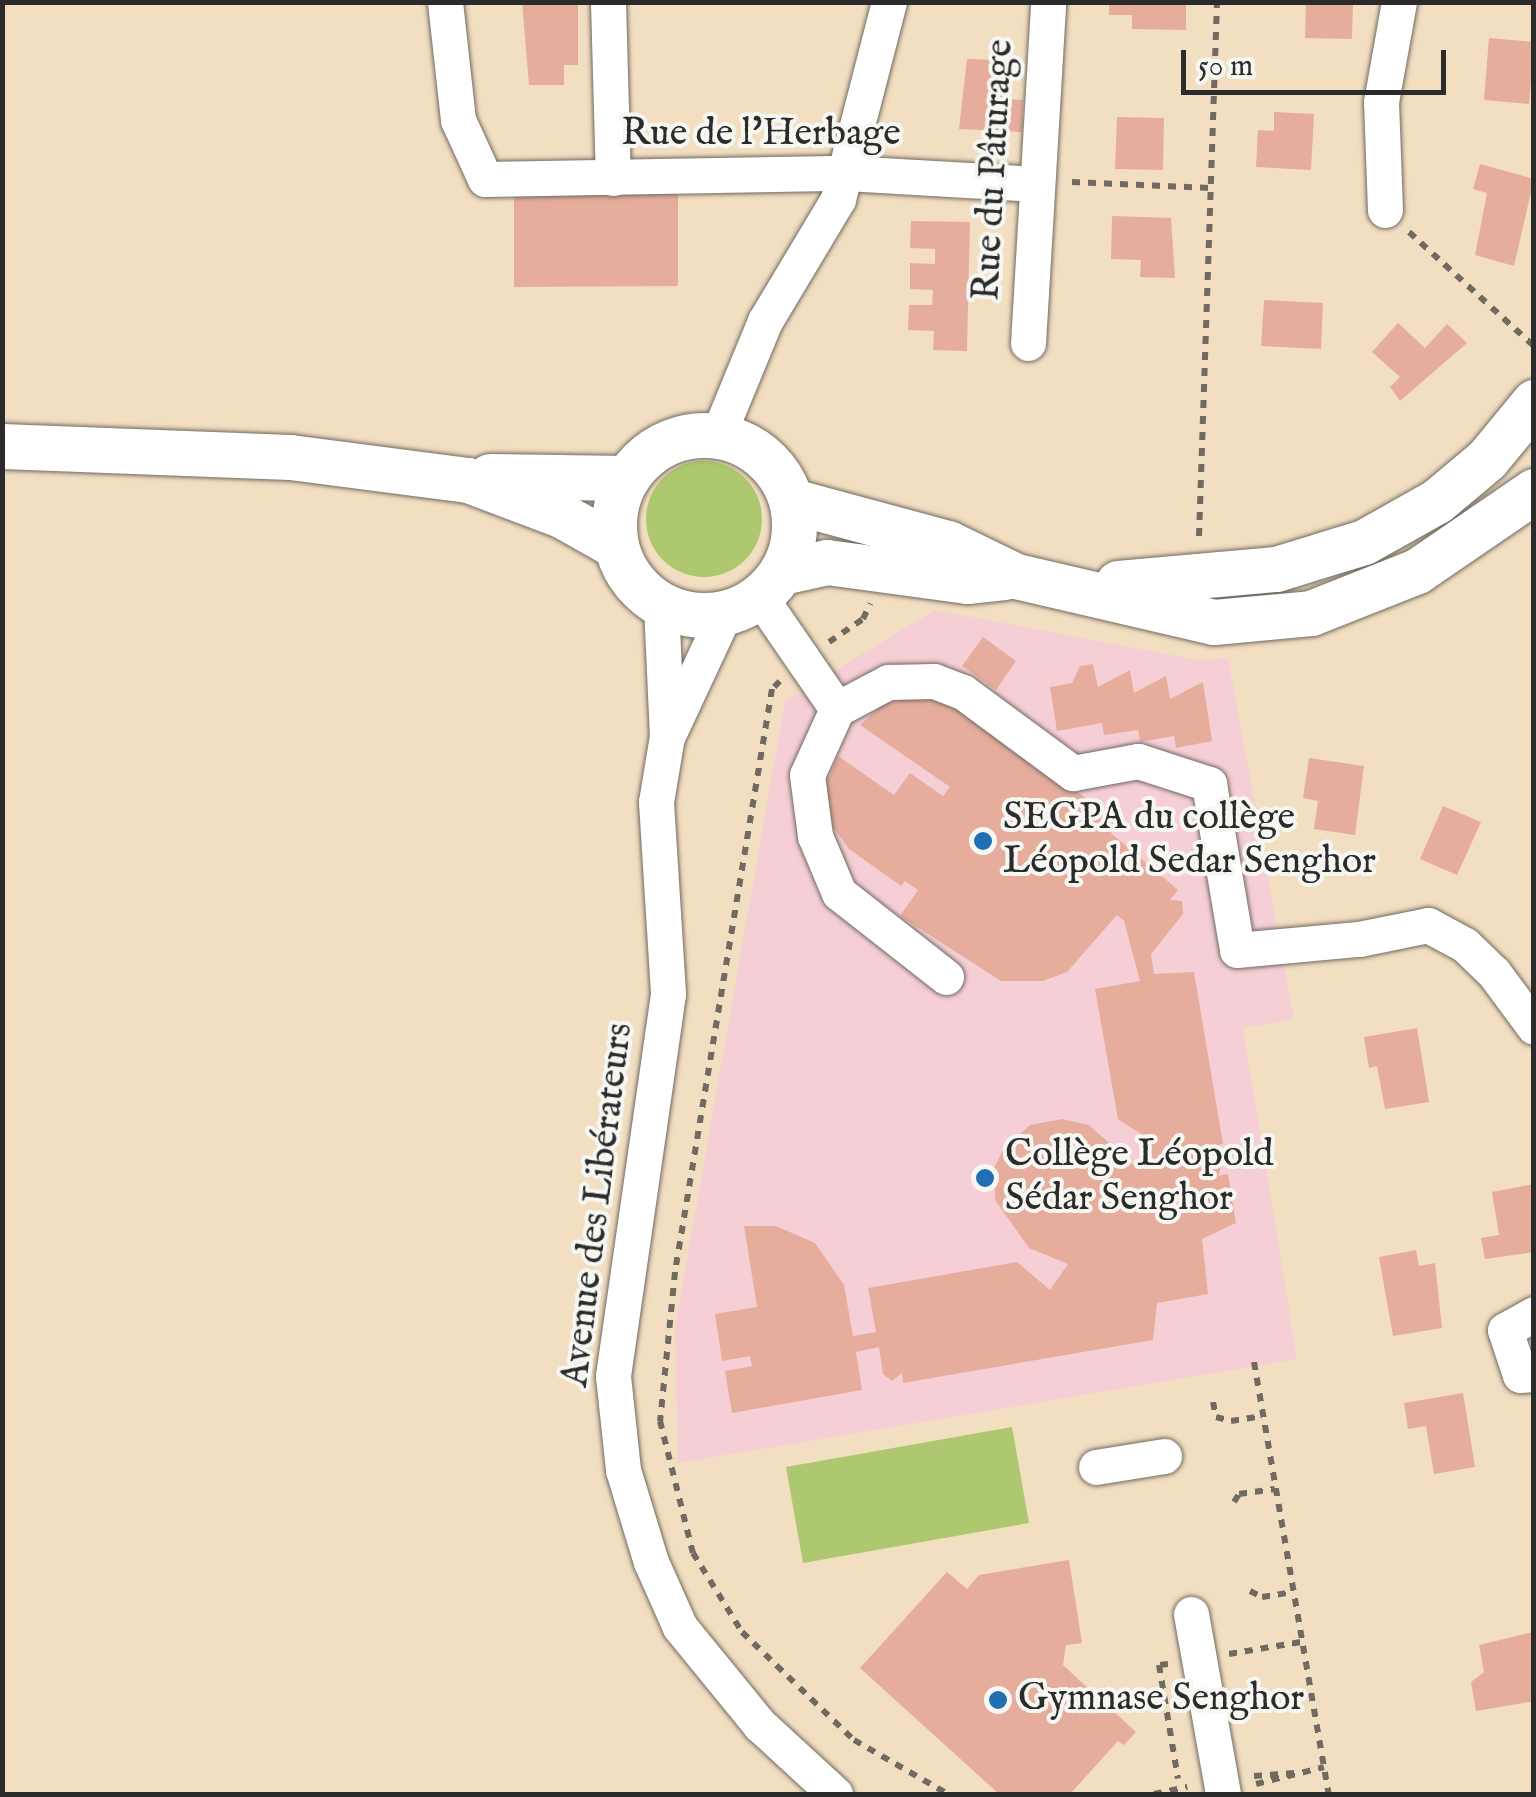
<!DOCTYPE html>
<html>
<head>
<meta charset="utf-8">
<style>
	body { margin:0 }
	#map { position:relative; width:1536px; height:1797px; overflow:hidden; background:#f2dec1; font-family:"IM FELL English",serif }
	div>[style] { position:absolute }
	.built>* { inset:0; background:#f6cfd6 }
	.green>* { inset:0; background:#adc86e }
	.round { border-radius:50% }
	.building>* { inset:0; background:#e6ad9d }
	.path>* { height:6px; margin-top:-3px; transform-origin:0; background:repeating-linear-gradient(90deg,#716a60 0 8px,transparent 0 16px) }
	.roads { filter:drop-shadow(0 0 2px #716a60) drop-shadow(0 0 2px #716a60) }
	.minor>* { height:35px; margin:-17.5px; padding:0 17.5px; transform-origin:17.5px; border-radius:17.5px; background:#fff }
	.major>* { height:45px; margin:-22.5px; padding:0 22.5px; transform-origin:22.5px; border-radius:22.5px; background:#fff }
	.major>.ring { margin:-22.5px; padding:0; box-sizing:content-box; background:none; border:45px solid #fff; border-radius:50% }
	.dots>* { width:28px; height:28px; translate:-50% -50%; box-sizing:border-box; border:5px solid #f6f6f2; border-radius:50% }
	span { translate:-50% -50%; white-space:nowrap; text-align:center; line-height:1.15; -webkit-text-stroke:8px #f6f6f2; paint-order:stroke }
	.street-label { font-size:38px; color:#2b2b2b }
	.poi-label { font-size:38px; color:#2b2b2b }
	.left { translate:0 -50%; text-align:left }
	.frame { position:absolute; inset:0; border:5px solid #2b2b2b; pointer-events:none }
	.scale { position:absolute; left:1181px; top:50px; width:265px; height:45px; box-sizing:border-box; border:5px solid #2b2b2b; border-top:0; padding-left:12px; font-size:30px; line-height:35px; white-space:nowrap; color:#2b2b2b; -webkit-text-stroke:8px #f6f6f2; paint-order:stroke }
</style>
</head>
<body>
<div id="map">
	<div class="built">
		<div style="clip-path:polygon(935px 610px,1203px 661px,1228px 658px,1294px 1019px,1243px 1028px,1297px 1359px,678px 1463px,675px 1328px,785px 701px)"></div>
	</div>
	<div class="green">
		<div class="round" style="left:646px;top:461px;width:116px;height:116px"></div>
		<div style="clip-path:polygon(1012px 1427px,1029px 1523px,803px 1563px,786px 1467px)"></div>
	</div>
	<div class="building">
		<div style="clip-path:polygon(522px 2px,578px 2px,578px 65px,564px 65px,564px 85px,529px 85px)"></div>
		<div style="clip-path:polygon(1109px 2px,1186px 2px,1186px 30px,1132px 29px,1132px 15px,1109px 15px)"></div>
		<div style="clip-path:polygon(1306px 2px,1353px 2px,1352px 39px,1305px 38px)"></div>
		<div style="clip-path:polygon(1489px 38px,1534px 42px,1529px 104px,1484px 100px)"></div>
		<div style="clip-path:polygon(967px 59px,1003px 60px,1006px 99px,1023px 100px,1022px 132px,959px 129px)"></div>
		<div style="clip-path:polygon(1274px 112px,1314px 114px,1311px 170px,1256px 167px,1258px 130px,1274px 131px)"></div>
		<div style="clip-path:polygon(1117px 117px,1164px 118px,1163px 170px,1115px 169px)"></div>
		<div style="clip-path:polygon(1480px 164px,1534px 179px,1514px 266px,1475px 255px,1487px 193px,1473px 189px)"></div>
		<div style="clip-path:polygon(514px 193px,678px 193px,678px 286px,514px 287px)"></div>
		<div style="clip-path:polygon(1112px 216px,1171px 218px,1175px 278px,1140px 277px,1141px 260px,1111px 259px)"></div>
		<div style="clip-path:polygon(911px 221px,970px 222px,967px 351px,933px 350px,934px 331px,908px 330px,909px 305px,932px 305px,933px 290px,910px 289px,910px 263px,935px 264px,935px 249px,910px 248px)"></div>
		<div style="clip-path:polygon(1264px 300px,1323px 303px,1321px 349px,1261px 346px)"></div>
		<div style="clip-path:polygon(1398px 323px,1425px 348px,1447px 324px,1467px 343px,1400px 401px,1390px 387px,1400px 377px,1372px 352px)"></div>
		<div style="clip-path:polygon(983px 637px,1016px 661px,996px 690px,962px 666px)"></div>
		<div style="clip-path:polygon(1093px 664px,1098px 687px,1130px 670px,1134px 693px,1166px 676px,1170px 699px,1203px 682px,1212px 741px,1176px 748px,1174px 736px,1140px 742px,1138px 730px,1104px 735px,1102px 723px,1057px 731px,1050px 687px,1072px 683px,1080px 666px)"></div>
		<div style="clip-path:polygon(926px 695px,955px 705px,1118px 821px,1111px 833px,1178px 890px,1170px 900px,1182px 901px,1183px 914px,1151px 954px,1154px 974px,1194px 972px,1223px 1144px,1213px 1146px,1224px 1157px,1218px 1176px,1228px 1174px,1236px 1223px,1202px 1239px,1208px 1294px,1157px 1303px,1153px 1340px,903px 1383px,902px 1373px,892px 1381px,883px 1374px,879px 1347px,856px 1352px,862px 1390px,732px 1413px,725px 1371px,752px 1366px,750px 1356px,722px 1361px,715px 1314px,757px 1307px,744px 1226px,776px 1226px,815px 1243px,844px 1285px,853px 1336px,876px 1332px,868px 1288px,1017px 1262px,1050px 1290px,1068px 1264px,1029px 1248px,995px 1200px,994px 1168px,1003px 1150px,1030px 1125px,1062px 1119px,1089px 1125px,1136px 1167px,1153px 1142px,1118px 1119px,1095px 989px,1140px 981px,1124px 921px,1117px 915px,1067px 972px,1043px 981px,1001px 981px,900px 916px,918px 890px,905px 881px,901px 886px,849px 849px,831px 824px,826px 784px,838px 756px,894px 795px,910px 773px,943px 796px,950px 787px,860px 725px,883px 704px)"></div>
		<div style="clip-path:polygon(1309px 758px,1364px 766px,1355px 835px,1314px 829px,1318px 801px,1303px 798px)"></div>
		<div style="clip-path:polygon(1443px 806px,1481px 822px,1457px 875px,1420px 859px)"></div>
		<div style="clip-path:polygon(1417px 1028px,1429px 1102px,1385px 1109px,1377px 1066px,1369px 1068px,1364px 1037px)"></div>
		<div style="clip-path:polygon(1534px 1184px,1534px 1252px,1485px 1259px,1481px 1238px,1499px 1235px,1492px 1192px)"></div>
		<div style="clip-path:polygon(1416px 1250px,1419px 1266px,1435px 1263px,1442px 1328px,1393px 1336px,1379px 1257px)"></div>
		<div style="clip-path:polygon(1463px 1393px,1475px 1467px,1434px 1474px,1426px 1426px,1408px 1429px,1404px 1403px)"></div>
		<div style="clip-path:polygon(1069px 1560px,1082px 1643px,1066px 1645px,1063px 1665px,1136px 1732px,1124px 1745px,1118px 1741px,1070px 1794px,999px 1794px,860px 1668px,947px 1572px,967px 1589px,979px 1575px)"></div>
		<div style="clip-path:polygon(1533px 1632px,1534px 1701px,1476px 1711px,1471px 1682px,1484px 1672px,1479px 1645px)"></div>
	</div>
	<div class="path">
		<div style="left:1072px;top:182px;width:139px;rotate:2.5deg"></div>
		<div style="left:1409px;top:232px;width:169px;rotate:42.4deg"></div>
		<div style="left:1199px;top:536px;width:534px;rotate:-88.07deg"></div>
		<div style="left:829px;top:642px;width:41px;rotate:-34.1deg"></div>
		<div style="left:863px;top:619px;width:17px;rotate:-65deg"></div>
		<div style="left:780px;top:681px;width:11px;rotate:135deg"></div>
		<div style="left:772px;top:689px;width:591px;rotate:99.45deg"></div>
		<div style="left:675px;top:1272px;width:150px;rotate:95.7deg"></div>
		<div style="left:660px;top:1421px;width:136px;rotate:76deg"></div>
		<div style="left:693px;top:1553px;width:93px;rotate:58.2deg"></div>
		<div style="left:742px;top:1632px;width:156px;rotate:44deg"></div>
		<div style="left:854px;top:1740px;width:108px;rotate:29.9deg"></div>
		<div style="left:1254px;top:1362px;width:438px;rotate:80.2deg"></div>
		<div style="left:1213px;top:1402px;width:15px;rotate:79deg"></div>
		<div style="left:1216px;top:1417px;width:16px;rotate:15deg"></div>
		<div style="left:1231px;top:1421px;width:32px;rotate:-9deg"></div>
		<div style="left:1234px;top:1502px;width:9px;rotate:-58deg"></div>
		<div style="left:1239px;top:1494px;width:36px;rotate:-8deg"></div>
		<div style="left:1250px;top:1591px;width:13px;rotate:27deg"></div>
		<div style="left:1262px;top:1597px;width:31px;rotate:-9deg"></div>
		<div style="left:1229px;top:1654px;width:73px;rotate:-9.5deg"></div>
		<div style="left:1168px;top:1664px;width:9px;rotate:174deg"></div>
		<div style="left:1159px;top:1665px;width:115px;rotate:80.5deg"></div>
		<div style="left:1254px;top:1776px;width:41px;rotate:-4.2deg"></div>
		<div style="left:1256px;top:1784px;width:70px;rotate:-14deg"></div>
		<div style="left:1154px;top:1794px;width:34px;rotate:-12deg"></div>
	</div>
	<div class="roads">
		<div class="minor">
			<div style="left:445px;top:2px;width:119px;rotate:83.7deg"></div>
			<div style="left:458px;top:120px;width:65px;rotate:65.4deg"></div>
			<div style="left:485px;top:179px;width:361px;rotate:-1deg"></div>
			<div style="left:846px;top:173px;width:191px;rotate:3.3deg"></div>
			<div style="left:608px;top:2px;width:176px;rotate:88.4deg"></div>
			<div style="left:1385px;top:210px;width:108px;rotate:-92.1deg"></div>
			<div style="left:1381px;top:102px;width:102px;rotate:-79.8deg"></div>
			<div style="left:1028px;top:343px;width:342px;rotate:-86.6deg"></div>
			<div style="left:718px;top:435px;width:123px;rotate:-67.6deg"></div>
			<div style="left:765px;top:321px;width:142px;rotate:-59.1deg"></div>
			<div style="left:838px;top:199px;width:203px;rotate:-75.5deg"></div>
			<div style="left:760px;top:597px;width:136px;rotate:55.5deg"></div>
			<div style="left:837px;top:709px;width:58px;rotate:-27.9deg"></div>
			<div style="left:888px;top:682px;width:46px;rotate:-1.2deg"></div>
			<div style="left:934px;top:681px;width:31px;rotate:21deg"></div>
			<div style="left:963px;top:692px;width:137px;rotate:36.4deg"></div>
			<div style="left:1073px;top:773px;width:66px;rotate:-10.5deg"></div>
			<div style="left:1138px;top:761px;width:75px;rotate:17.9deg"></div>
			<div style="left:1209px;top:784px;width:168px;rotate:80.4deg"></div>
			<div style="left:1237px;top:950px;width:122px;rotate:-5.2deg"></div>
			<div style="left:1359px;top:939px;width:70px;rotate:-11.5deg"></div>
			<div style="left:1428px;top:925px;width:42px;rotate:28.4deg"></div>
			<div style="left:1465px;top:945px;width:40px;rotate:44deg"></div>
			<div style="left:1494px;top:973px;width:67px;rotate:53.5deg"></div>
			<div style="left:661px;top:605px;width:131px;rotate:87.4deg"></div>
			<div style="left:667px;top:736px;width:67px;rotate:99.5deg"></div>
			<div style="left:656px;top:802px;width:192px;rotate:86.4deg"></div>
			<div style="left:668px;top:994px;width:386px;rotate:98.2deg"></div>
			<div style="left:613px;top:1376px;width:95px;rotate:83.9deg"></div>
			<div style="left:623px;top:1470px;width:96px;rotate:73.1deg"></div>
			<div style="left:651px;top:1562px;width:71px;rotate:66deg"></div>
			<div style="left:680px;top:1627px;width:127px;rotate:50.8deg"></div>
			<div style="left:760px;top:1725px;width:102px;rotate:42.6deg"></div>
			<div style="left:837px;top:709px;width:72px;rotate:114.4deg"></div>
			<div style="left:807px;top:775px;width:62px;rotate:82.5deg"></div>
			<div style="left:815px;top:836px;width:62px;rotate:67.2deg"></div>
			<div style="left:839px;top:893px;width:136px;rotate:38.1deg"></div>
			<div style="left:668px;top:735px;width:135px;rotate:-65deg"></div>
			<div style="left:1534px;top:1314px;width:33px;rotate:151deg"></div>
			<div style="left:1505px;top:1330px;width:47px;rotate:71.6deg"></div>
			<div style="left:1520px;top:1375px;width:14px;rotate:-4deg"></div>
			<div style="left:1096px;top:1467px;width:69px;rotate:-9.2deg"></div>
			<div style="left:1191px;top:1614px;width:183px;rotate:79.9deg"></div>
		</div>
		<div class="major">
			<div class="ring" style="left:614px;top:435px;width:135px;height:135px"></div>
			<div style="left:2px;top:446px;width:288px;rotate:2.2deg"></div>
			<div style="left:290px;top:457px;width:179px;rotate:7.4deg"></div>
			<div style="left:468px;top:480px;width:99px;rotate:20.6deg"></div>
			<div style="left:561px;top:515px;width:63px;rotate:29.4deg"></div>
			<div style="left:490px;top:476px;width:137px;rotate:0.8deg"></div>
			<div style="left:792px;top:501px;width:162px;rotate:15.1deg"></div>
			<div style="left:948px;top:543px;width:76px;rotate:25.9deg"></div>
			<div style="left:1016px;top:576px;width:203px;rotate:13.1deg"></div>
			<div style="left:1214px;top:622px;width:97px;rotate:-5.3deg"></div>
			<div style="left:1311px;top:613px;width:114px;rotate:-21.6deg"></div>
			<div style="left:1417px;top:571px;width:142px;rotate:-34.4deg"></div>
			<div style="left:782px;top:572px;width:46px;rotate:-12.5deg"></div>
			<div style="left:827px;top:562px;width:141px;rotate:7.7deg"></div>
			<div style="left:967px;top:581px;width:37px;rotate:-6deg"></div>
			<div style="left:1118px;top:583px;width:159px;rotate:-5.1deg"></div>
			<div style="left:1276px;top:569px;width:92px;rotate:-17.1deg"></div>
			<div style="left:1364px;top:542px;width:84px;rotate:-29.3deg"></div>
			<div style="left:1437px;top:501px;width:65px;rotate:-40deg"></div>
			<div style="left:1487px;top:459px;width:74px;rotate:-50.5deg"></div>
		</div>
	</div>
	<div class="dots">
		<div style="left:983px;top:841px;background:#1f6fb2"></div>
		<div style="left:985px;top:1178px;background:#1f6fb2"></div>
		<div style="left:998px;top:1700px;background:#1f6fb2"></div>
	</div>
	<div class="street-label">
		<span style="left:761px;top:135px">Rue de l'Herbage</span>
		<span style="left:995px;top:170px;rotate:-87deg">Rue du Pâturage</span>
		<span style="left:599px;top:1205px;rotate:-83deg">Avenue des Libérateurs</span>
	</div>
	<div class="poi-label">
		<span class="left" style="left:1003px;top:841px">SEGPA du collège<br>Léopold Sedar Senghor</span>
		<span class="left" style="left:1005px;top:1178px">Collège Léopold<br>Sédar Senghor</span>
		<span class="left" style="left:1018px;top:1700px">Gymnase Senghor</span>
	</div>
	<div class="frame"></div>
	<div class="scale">50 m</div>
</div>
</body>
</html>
